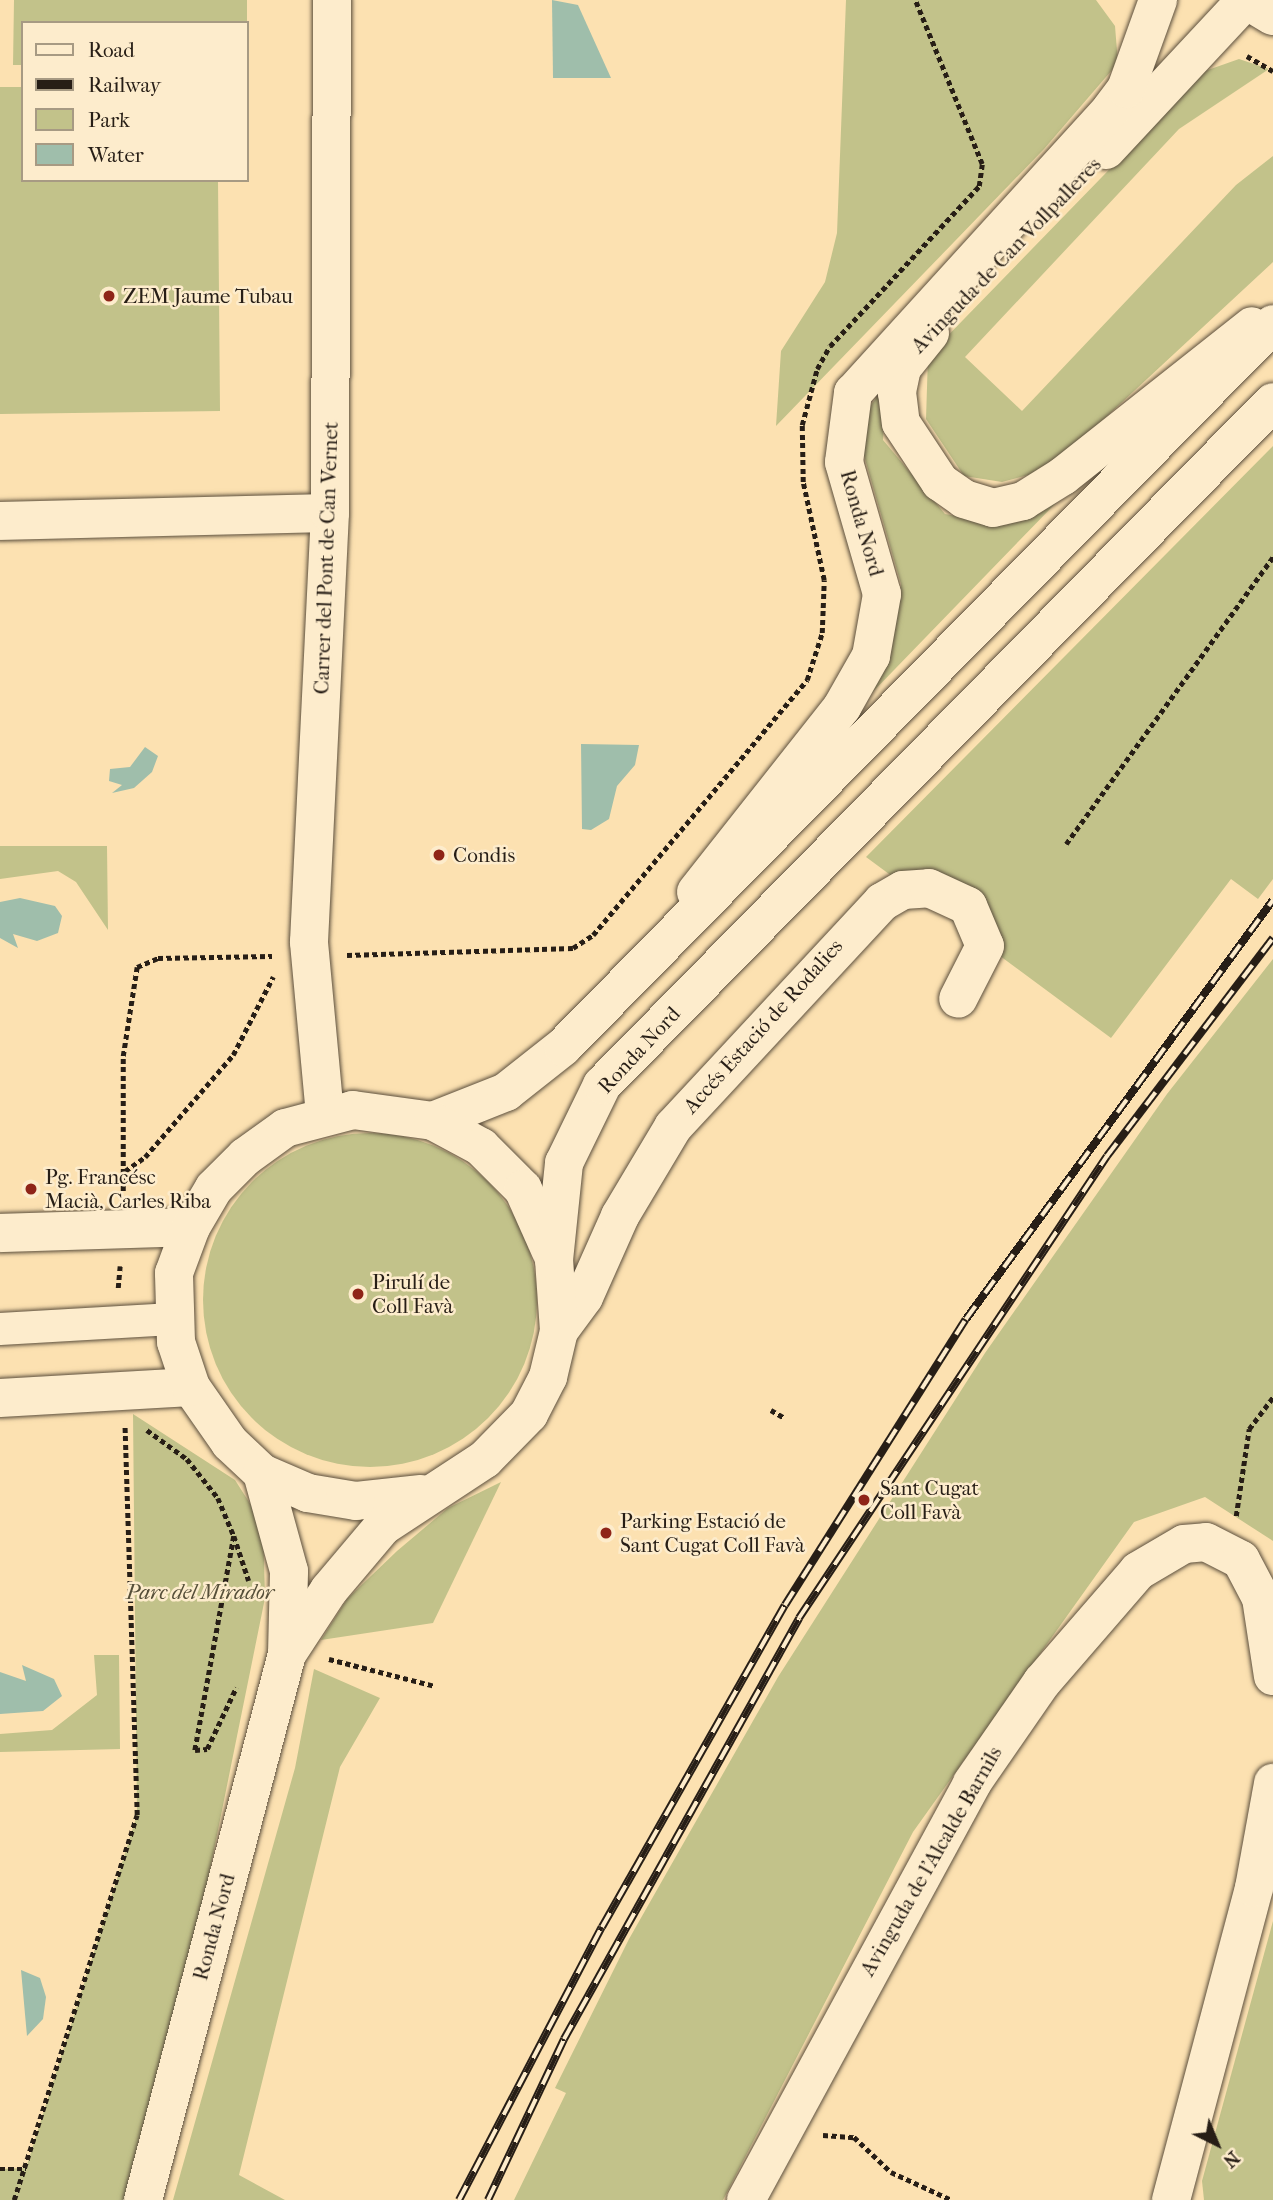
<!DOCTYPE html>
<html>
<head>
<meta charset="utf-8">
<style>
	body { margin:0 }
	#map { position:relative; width:1273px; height:2200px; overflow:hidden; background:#fce1b1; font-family:"IM FELL French Canon",serif }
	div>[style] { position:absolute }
	.green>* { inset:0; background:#c2c28a }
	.round { border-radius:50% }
	.water>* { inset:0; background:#9fbeab }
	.path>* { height:4.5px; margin-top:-2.25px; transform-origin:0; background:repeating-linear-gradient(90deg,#271e16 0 5px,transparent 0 8.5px) }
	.roads { filter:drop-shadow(0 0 2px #5c4f3d) drop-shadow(0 0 2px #5c4f3d) }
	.pedestrian>* { height:32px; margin:-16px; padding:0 16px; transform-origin:16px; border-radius:16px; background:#fdeccc }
	.minor>* { height:38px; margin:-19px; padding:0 19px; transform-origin:19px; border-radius:19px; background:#fdeccc }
	.tertiary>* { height:38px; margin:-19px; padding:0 19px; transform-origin:19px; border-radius:19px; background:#fdeccc }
	.secondary>* { height:38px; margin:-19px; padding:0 19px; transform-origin:19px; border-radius:19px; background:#fdeccc }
	.rail>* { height:8px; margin-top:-4px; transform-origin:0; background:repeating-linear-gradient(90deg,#fdeccc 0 16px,#271e16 0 32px); box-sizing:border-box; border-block:2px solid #271e16 }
	.dots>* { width:19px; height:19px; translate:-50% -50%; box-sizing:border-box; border:4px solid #fdeccc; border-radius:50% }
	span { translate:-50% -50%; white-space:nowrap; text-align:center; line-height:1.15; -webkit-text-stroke:5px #fdeccc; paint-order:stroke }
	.street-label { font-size:21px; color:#271e16 }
	.poi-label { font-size:21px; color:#271e16 }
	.left { translate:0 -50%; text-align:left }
	.park-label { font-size:21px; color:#564f39; font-style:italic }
	.legend { position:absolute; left:21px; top:21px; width:228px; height:161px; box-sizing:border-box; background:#fdeccc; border:2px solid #a79a83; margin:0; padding:9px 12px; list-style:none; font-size:21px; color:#271e16 }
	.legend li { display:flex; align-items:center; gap:14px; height:35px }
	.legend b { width:35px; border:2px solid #a79a83 }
	.north { position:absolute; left:1182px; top:2109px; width:70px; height:70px; -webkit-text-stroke:5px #fdeccc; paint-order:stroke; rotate:137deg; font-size:19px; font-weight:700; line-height:28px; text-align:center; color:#271e16 }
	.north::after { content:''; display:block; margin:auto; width:24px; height:32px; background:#271e16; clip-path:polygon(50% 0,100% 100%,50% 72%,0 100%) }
</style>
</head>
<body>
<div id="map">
	<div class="green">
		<div style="clip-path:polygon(14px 0,247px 0,247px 26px,23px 23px,23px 65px,13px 65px)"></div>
		<div style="clip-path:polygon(846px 0,1096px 0,1115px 26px,1118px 63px,1044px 149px,776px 426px,781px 351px,825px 282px,837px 233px)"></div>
		<div style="clip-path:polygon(1239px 59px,1269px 69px,1179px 129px,965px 357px,1022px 411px,1236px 185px,1273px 156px,1273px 262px,1050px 469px,1002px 482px,964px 476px,926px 419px,928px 356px,1205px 71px)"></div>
		<div style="clip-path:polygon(0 87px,23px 87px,23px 180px,218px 180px,220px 411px,0 414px)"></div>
		<div style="clip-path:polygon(886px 385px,883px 440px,945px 514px,1006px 525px,1082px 476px,864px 701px,895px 628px,901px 584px,861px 445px,865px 413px)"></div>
		<div style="clip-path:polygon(1273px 446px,1273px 879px,1258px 899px,1231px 879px,1111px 1038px,866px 857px)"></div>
		<div style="clip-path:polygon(0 846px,107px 846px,108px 930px,76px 882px,58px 871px,0 879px)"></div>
		<div style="clip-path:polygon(1273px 959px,1273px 1541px,1205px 1497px,1134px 1522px,913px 1832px,723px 2200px,514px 2200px,566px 2093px,555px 2088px,629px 1939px,778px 1677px,985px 1353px,1167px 1094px)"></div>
		<div class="round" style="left:203px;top:1133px;width:334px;height:334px"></div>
		<div style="clip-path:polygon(133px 1414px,235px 1480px,263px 1524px,265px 1598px,143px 2200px,0 2200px,0 2169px,26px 2168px,137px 1815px)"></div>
		<div style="clip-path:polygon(501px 1482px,433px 1623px,321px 1640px,347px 1599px,397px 1551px,448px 1508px)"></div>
		<div style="clip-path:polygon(94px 1655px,119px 1655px,120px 1749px,0 1752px,0 1734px,52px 1730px,97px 1695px)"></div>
		<div style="clip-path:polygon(314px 1669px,380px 1698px,340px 1767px,239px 2175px,285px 2200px,173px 2200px,295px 1768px)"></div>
		<div style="clip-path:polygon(1273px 1921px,1273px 2200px,1204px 2200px,1202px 2181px)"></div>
	</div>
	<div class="water">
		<div style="clip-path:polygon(552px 0,578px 5px,611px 78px,553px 78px)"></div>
		<div style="clip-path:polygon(581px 744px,639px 745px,635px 765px,617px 786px,609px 819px,591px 830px,582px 829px)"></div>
		<div style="clip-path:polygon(145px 747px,158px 756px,152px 772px,134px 788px,112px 793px,122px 785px,109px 781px,110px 769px,130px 767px)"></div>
		<div style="clip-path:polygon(20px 898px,55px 906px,62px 916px,58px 933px,37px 941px,13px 934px,18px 948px,0 938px,0 902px)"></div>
		<div style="clip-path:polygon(22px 1665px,54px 1679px,62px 1696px,43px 1711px,0 1714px,0 1672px,26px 1681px)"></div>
		<div style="clip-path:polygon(21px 1970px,40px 1978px,46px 1997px,43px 2019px,27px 2036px)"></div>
	</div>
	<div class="path">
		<div style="left:1247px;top:56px;width:30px;rotate:30deg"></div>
		<div style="left:1066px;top:844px;width:354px;rotate:-54.2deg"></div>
		<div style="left:347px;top:955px;width:226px;rotate:-1.8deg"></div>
		<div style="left:573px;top:948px;width:24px;rotate:-33deg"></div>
		<div style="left:593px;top:935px;width:333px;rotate:-50deg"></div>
		<div style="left:807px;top:680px;width:49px;rotate:-72.3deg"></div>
		<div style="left:822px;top:633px;width:53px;rotate:-87.8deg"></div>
		<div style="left:824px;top:580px;width:100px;rotate:-102.1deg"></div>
		<div style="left:803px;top:482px;width:57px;rotate:-91deg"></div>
		<div style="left:802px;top:425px;width:58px;rotate:-75deg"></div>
		<div style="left:817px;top:369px;width:26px;rotate:-61deg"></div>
		<div style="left:830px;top:346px;width:219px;rotate:-47deg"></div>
		<div style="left:979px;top:186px;width:22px;rotate:-82deg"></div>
		<div style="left:982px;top:164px;width:177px;rotate:-112.2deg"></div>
		<div style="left:125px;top:1171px;width:24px;rotate:-35deg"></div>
		<div style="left:145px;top:1157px;width:135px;rotate:-49.2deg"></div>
		<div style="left:233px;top:1055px;width:88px;rotate:-62.9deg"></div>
		<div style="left:123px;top:1191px;width:135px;rotate:-90deg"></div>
		<div style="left:123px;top:1056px;width:90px;rotate:-81.1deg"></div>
		<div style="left:137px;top:967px;width:23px;rotate:-23deg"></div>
		<div style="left:158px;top:958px;width:114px;rotate:-1deg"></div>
		<div style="left:118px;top:1288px;width:22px;rotate:-85deg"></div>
		<div style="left:771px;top:1410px;width:16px;rotate:30deg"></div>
		<div style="left:147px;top:1430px;width:49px;rotate:35.9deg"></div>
		<div style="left:187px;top:1459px;width:50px;rotate:51.5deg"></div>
		<div style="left:218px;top:1498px;width:41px;rotate:67.2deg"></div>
		<div style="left:234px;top:1536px;width:218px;rotate:100.3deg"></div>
		<div style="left:195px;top:1750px;width:12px;rotate:-5deg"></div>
		<div style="left:207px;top:1749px;width:68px;rotate:-64.6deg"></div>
		<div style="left:1236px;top:1516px;width:88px;rotate:-81.5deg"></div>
		<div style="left:1249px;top:1429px;width:40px;rotate:-53deg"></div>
		<div style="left:234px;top:1536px;width:47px;rotate:71.6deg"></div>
		<div style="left:329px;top:1659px;width:109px;rotate:14.3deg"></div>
		<div style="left:823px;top:2135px;width:31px;rotate:4deg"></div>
		<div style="left:854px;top:2137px;width:51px;rotate:43.4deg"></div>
		<div style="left:891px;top:2172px;width:67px;rotate:24.7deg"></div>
		<div style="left:0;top:2169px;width:26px"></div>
		<div style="left:14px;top:2200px;width:404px;rotate:-72.3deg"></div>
		<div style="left:137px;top:1815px;width:389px;rotate:-91.8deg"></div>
	</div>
	<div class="roads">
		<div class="pedestrian">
			<div style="left:0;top:1329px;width:173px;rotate:-3.3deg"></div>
		</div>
		<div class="minor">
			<div style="left:1106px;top:150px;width:205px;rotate:-47deg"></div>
			<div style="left:1246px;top:0;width:31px;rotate:31deg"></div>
			<div style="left:930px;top:333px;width:45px;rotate:128.7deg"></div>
			<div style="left:902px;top:368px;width:25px;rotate:102deg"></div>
			<div style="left:897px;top:392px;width:31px;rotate:83deg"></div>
			<div style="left:901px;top:423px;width:71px;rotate:56.5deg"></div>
			<div style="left:940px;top:482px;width:29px;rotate:35deg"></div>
			<div style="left:964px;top:499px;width:30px;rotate:17deg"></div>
			<div style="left:993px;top:508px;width:31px;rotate:-13deg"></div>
			<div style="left:1023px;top:501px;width:47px;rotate:-32deg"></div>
			<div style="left:1063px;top:476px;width:241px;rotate:-38.4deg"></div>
			<div style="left:0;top:521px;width:330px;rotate:-1.4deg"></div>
			<div style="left:696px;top:892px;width:236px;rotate:-51.7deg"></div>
			<div style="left:842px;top:707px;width:59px;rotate:-60.4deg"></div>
			<div style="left:871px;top:656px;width:63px;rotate:-79.9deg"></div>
			<div style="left:882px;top:594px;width:137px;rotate:-106.1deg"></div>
			<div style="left:844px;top:462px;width:70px;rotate:-82.6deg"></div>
			<div style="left:853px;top:393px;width:384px;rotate:-47.7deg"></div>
			<div style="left:1111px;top:109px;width:25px;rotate:-53deg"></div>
			<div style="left:1126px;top:89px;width:95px;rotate:-70.2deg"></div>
			<div style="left:325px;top:1115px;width:174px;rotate:-95.3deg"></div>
			<div style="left:309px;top:942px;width:430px;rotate:-87.2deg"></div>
			<div style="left:330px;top:513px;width:513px;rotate:-89.78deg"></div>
			<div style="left:559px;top:1331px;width:42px;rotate:-53.7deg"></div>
			<div style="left:584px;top:1297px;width:89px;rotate:-66deg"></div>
			<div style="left:620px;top:1216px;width:104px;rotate:-59.2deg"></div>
			<div style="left:673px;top:1127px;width:307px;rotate:-47.1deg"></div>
			<div style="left:882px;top:902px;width:24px;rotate:-30deg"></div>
			<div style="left:903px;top:890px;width:26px;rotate:-4deg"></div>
			<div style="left:929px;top:888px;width:43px;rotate:24.8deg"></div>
			<div style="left:968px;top:906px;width:43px;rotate:67deg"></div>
			<div style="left:985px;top:946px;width:59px;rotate:117deg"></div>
			<div style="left:746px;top:2200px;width:474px;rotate:-61.5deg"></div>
			<div style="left:972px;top:1783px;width:123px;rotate:-55.3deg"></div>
			<div style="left:1042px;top:1682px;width:147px;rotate:-49.1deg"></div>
			<div style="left:1138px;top:1571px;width:53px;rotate:-30.4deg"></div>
			<div style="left:1184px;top:1544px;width:22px;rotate:-5deg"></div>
			<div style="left:1206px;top:1542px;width:39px;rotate:27deg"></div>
			<div style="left:1241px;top:1560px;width:43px;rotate:62.2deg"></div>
			<div style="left:1261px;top:1598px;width:79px;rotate:81.3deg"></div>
			<div style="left:1171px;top:2200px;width:323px;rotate:-75.1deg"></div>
			<div style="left:1254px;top:1888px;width:107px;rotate:-79.7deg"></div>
		</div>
		<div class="tertiary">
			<div style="left:0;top:1233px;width:191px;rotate:-1.8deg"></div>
			<div style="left:0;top:1398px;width:191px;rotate:-3.3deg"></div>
		</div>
		<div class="secondary">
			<div style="left:433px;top:1121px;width:79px;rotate:-21.7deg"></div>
			<div style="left:506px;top:1092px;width:73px;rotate:-38.3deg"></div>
			<div style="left:563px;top:1047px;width:1013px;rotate:-45.52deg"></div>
			<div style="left:421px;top:1494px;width:65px;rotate:173.9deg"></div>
			<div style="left:356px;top:1501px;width:49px;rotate:-170.5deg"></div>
			<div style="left:308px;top:1493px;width:50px;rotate:-156.5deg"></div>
			<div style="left:262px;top:1473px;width:44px;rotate:-136.8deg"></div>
			<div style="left:230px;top:1443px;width:68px;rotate:-124.9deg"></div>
			<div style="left:191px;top:1387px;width:47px;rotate:-108.4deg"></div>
			<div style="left:176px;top:1342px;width:69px;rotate:-91.7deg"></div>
			<div style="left:174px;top:1273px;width:49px;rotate:-69.7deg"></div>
			<div style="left:191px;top:1227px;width:45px;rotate:-59.5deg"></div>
			<div style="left:214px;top:1188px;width:44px;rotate:-45deg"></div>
			<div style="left:245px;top:1157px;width:49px;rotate:-35.9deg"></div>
			<div style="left:285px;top:1128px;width:70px;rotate:-14.8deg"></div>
			<div style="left:353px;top:1110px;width:81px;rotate:7.8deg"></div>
			<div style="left:433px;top:1121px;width:55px;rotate:28.4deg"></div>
			<div style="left:481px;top:1147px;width:59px;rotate:45deg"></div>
			<div style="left:523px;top:1189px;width:69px;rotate:66deg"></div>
			<div style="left:287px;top:1654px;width:77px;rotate:-56.7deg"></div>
			<div style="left:329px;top:1590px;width:84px;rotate:-49.8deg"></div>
			<div style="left:383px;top:1526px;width:122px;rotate:-33.3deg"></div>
			<div style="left:485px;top:1459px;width:63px;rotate:-45.6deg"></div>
			<div style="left:529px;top:1414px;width:42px;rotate:-62.8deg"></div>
			<div style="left:548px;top:1377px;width:47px;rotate:-76.6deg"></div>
			<div style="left:559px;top:1331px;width:71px;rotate:-94deg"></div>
			<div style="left:554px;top:1260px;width:98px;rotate:-84.1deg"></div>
			<div style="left:564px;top:1163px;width:87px;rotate:-64deg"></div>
			<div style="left:602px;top:1085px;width:957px;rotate:-45.51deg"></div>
			<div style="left:143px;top:2200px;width:565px;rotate:-75.23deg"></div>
			<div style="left:287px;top:1654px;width:83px;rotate:-88.6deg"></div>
			<div style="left:289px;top:1571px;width:102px;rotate:-105.4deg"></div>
		</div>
	</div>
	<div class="rail">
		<div style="left:459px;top:2200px;width:308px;rotate:-62.4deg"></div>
		<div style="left:602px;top:1927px;width:370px;rotate:-60.4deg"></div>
		<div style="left:785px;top:1605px;width:338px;rotate:-57.7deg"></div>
		<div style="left:966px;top:1319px;width:519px;rotate:-53.77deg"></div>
		<div style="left:488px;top:2200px;width:178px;rotate:-64.7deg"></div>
		<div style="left:564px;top:2039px;width:482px;rotate:-60.8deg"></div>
		<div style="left:799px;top:1618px;width:555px;rotate:-56.31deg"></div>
		<div style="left:1107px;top:1156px;width:274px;rotate:-52.7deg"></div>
	</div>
	<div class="dots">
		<div style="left:109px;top:296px;background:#8f2418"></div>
		<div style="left:439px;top:855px;background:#8f2418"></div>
		<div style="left:31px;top:1189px;background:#8f2418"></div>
		<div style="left:358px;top:1294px;background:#8f2418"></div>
		<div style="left:864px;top:1500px;background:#8f2418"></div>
		<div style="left:606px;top:1533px;background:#8f2418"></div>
	</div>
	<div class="street-label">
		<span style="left:1006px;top:255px;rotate:-46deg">Avinguda de Can Vollpalleres</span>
		<span style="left:862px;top:523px;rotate:74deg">Ronda Nord</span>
		<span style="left:326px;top:558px;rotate:-88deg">Carrer del Pont de Can Vernet</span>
		<span style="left:763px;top:1026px;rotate:-48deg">Accés Estació de Rodalies</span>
		<span style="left:639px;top:1050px;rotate:-47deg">Ronda Nord</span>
		<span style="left:931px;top:1861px;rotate:-60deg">Avinguda de l'Alcalde Barnils</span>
		<span style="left:214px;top:1927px;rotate:-75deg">Ronda Nord</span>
	</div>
	<div class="poi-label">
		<span class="left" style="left:123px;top:296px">ZEM Jaume Tubau</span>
		<span class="left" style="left:453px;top:855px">Condis</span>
		<span class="left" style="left:45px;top:1189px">Pg. Francésc<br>Macià, Carles Riba</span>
		<span class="left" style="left:372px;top:1294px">Pirulí de<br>Coll Favà</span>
		<span class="left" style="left:880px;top:1500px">Sant Cugat<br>Coll Favà</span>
		<span class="left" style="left:620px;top:1533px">Parking Estació de<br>Sant Cugat Coll Favà</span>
	</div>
	<div class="park-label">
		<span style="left:200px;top:1592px">Parc del Mirador</span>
	</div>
	<ul class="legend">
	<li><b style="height:9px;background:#fdeccc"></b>Road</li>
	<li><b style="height:9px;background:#271e16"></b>Railway</li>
	<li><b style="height:19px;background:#c2c28a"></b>Park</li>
	<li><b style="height:19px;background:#9fbeab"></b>Water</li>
	</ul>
	<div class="north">N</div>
</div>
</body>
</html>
